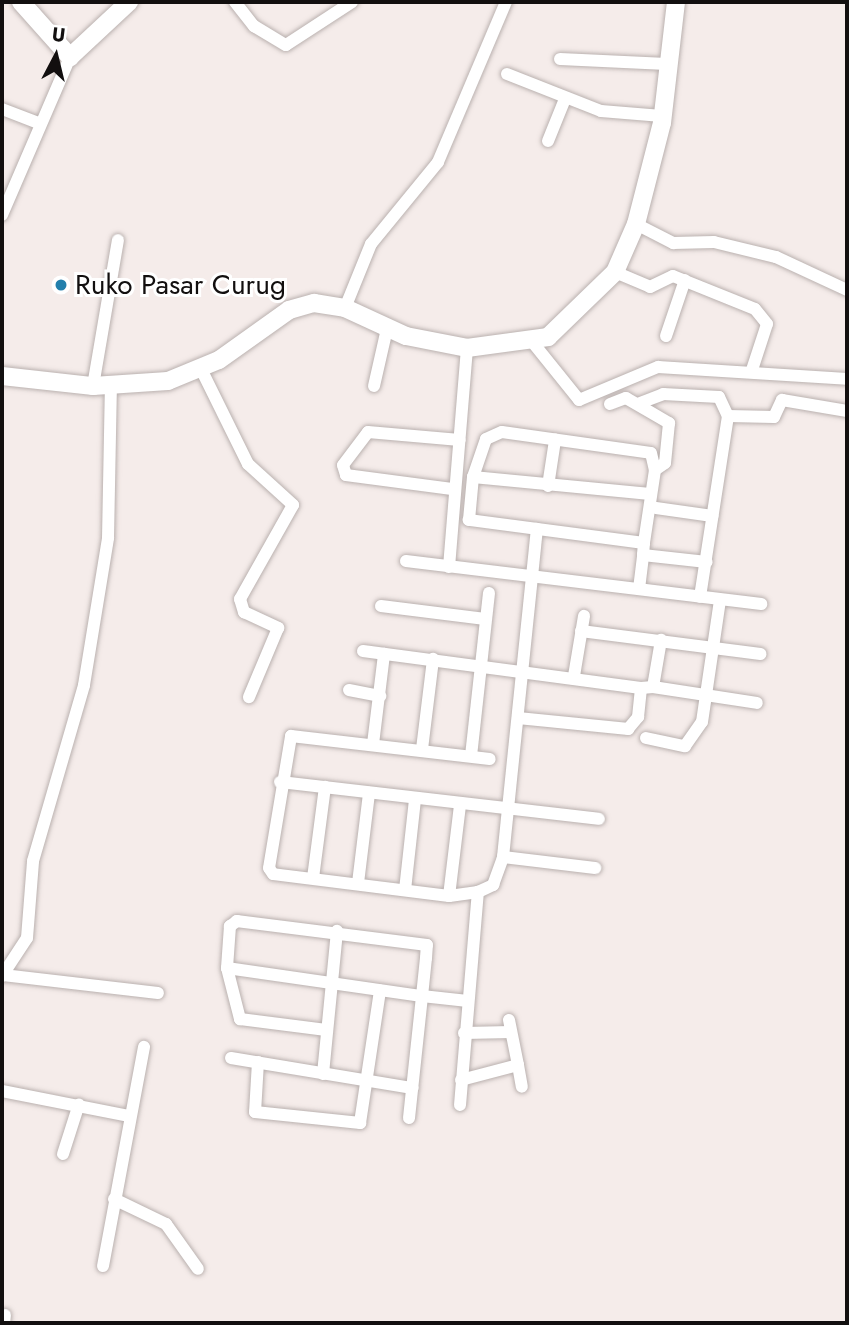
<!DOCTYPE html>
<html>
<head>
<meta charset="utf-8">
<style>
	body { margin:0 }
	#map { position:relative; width:849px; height:1325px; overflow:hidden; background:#f5ecea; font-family:Jost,sans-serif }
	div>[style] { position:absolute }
	.roads { filter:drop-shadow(0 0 2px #bab1af) drop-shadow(0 0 2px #bab1af) }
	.street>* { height:12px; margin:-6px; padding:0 6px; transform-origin:6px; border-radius:6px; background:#fff }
	.secondary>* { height:18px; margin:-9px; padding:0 9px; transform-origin:9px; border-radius:9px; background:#fff }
	.dots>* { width:19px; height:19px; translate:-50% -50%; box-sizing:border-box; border:4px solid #fff; border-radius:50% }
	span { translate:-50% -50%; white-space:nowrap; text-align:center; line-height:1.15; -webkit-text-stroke:6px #fff; paint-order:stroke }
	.poi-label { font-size:28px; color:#120f0f }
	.left { translate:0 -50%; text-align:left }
	.frame { position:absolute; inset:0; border:4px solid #120f0f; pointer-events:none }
	.north { position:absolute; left:21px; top:21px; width:70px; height:70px; -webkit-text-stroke:5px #fff; paint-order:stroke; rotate:7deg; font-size:19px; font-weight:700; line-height:28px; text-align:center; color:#120f0f }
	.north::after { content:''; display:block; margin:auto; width:24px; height:32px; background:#120f0f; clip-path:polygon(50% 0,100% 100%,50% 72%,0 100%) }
</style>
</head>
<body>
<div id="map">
	<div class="roads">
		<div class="street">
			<div style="left:235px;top:2px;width:31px;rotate:52deg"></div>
			<div style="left:254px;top:26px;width:37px;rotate:31deg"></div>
			<div style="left:286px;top:45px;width:79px;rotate:-33.1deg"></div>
			<div style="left:560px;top:59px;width:107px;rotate:2.7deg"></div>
			<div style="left:507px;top:74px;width:101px;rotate:21.5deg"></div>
			<div style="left:601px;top:111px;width:61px;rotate:4.7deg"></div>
			<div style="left:2px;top:109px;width:40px;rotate:21deg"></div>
			<div style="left:548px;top:141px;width:45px;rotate:-68deg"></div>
			<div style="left:2px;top:215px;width:172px;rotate:-66.7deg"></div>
			<div style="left:636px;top:224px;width:42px;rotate:27.2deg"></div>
			<div style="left:673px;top:243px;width:41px;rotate:-1.4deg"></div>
			<div style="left:714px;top:242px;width:64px;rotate:13.6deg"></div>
			<div style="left:776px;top:257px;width:78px;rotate:24.9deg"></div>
			<div style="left:615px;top:272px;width:38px;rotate:23deg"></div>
			<div style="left:650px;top:287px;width:25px;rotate:-26deg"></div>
			<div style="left:673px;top:276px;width:88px;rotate:21.9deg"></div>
			<div style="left:755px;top:309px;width:19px;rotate:51deg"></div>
			<div style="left:767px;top:324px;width:48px;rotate:108.1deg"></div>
			<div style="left:345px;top:308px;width:69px;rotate:-67.9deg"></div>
			<div style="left:371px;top:244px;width:106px;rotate:-50.7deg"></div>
			<div style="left:438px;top:162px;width:174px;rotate:-67deg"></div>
			<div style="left:666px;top:336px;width:59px;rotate:-71.3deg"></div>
			<div style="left:534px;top:344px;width:72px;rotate:51.2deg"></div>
			<div style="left:579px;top:400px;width:86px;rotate:-22.7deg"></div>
			<div style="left:658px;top:367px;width:189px;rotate:3.6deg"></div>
			<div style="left:201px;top:369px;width:106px;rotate:63.7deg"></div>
			<div style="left:248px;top:464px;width:61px;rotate:42.3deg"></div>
			<div style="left:293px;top:505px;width:108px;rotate:119.4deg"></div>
			<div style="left:240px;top:599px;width:14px;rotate:73deg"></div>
			<div style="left:244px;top:612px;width:38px;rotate:25deg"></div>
			<div style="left:278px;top:628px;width:75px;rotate:112.8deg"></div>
			<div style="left:93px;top:386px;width:148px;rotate:-80.3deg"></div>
			<div style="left:374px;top:386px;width:58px;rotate:-77.2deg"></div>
			<div style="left:640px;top:403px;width:25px;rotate:-21deg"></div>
			<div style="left:663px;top:394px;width:56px;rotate:3.1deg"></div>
			<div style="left:719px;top:397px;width:21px;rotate:65deg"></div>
			<div style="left:728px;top:416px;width:183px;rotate:98.8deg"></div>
			<div style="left:610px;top:404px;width:17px;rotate:-21deg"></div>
			<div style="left:626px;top:398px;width:50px;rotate:30.2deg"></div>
			<div style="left:669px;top:423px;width:40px;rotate:95.7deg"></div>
			<div style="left:665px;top:463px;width:12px;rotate:145deg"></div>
			<div style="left:728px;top:416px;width:46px;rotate:1.2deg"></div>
			<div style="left:774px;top:417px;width:19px;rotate:-65deg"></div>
			<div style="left:782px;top:400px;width:66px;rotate:9.6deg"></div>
			<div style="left:502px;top:432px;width:150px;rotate:8deg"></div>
			<div style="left:651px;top:453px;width:17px;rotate:77deg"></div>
			<div style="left:655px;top:470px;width:74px;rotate:98.6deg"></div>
			<div style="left:644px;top:543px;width:177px;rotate:-172.5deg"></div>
			<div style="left:469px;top:520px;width:43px;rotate:-84.7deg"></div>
			<div style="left:473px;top:477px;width:40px;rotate:-71.1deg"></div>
			<div style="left:486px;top:439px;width:17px;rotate:-24deg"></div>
			<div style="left:473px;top:477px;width:178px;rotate:5.5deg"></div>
			<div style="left:548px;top:486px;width:47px;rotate:-81.3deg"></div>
			<div style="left:452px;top:489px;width:107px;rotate:-172.5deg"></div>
			<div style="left:346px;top:475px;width:10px;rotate:-107deg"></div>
			<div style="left:343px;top:465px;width:41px;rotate:-52.9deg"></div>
			<div style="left:368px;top:432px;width:92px;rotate:5deg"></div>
			<div style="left:656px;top:508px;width:57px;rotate:8.1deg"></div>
			<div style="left:644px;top:543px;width:12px;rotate:95deg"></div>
			<div style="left:643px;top:555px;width:64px;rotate:6.2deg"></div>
			<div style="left:406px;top:561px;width:358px;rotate:6.9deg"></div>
			<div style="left:449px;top:567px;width:220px;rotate:-85.3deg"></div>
			<div style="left:639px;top:589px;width:34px;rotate:-83deg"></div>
			<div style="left:381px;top:606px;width:105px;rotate:7.1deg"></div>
			<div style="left:581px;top:631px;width:181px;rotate:7.3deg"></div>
			<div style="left:363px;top:651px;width:280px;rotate:7.6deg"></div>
			<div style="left:641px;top:688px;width:12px;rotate:-5deg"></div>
			<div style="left:653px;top:687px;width:48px;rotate:-80.3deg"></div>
			<div style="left:574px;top:676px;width:61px;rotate:-80.5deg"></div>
			<div style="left:653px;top:687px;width:105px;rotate:8.7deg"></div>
			<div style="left:349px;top:690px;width:32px;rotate:11deg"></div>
			<div style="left:518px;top:718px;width:111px;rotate:5.7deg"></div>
			<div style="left:628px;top:729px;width:16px;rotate:-50deg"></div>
			<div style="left:638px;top:717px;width:29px;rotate:-84deg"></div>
			<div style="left:646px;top:738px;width:40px;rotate:12deg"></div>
			<div style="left:685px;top:746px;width:29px;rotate:-55deg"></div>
			<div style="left:702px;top:722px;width:123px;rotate:-81.6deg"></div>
			<div style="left:373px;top:744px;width:91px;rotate:-83deg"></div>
			<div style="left:422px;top:749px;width:91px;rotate:-83deg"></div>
			<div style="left:471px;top:756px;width:164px;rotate:-83.7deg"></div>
			<div style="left:280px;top:782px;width:321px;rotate:6.6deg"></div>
			<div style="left:503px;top:857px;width:93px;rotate:6.8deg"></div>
			<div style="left:313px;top:878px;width:92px;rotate:-82.5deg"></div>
			<div style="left:358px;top:883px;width:91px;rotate:-83deg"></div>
			<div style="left:405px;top:890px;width:91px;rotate:-83.7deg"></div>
			<div style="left:478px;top:892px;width:29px;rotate:172deg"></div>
			<div style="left:449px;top:896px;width:177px;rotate:-172.9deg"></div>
			<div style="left:273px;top:874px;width:7px;rotate:-124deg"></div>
			<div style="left:269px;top:868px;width:134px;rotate:-80.5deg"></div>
			<div style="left:291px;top:736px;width:200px;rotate:6.6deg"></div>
			<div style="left:449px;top:896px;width:92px;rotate:-83.1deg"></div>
			<div style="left:227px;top:968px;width:53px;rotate:75.7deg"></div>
			<div style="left:240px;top:1019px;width:87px;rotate:7.3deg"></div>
			<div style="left:3px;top:975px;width:156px;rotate:6.6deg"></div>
			<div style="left:2px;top:976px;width:45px;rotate:-56.7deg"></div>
			<div style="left:27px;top:938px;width:77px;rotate:-85.5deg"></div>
			<div style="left:33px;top:861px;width:183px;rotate:-73.8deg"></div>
			<div style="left:84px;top:685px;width:149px;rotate:-80.7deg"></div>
			<div style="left:108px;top:538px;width:153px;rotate:-88.9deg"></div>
			<div style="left:464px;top:1033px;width:47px;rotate:-1.2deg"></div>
			<div style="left:231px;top:1058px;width:184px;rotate:9.4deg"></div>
			<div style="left:258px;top:1062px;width:50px;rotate:93.4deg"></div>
			<div style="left:255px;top:1112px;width:106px;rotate:6deg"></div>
			<div style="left:360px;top:1123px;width:134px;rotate:-81.4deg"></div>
			<div style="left:518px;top:1065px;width:22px;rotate:80deg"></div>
			<div style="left:323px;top:1074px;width:144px;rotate:-84.4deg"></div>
			<div style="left:461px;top:1080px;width:59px;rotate:-14.7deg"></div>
			<div style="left:518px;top:1065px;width:46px;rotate:-101.3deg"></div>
			<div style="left:2px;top:1091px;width:130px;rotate:11.1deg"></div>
			<div style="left:460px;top:1105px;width:214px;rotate:-85.2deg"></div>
			<div style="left:478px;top:892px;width:17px;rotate:-25deg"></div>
			<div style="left:493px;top:885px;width:30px;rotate:-70deg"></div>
			<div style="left:503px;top:857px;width:330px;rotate:-84.1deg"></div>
			<div style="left:409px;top:1118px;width:123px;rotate:-83.9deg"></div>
			<div style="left:422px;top:996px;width:38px;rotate:-84deg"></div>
			<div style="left:426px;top:958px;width:13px;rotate:-86deg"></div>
			<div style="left:427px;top:945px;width:192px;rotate:-172.8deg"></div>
			<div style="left:237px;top:921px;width:9px;rotate:144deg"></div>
			<div style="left:230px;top:926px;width:42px;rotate:94.1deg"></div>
			<div style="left:227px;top:968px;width:197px;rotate:8.2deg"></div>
			<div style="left:422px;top:996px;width:46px;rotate:6.2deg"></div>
			<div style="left:63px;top:1154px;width:52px;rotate:-72.3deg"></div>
			<div style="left:114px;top:1199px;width:58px;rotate:25.7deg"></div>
			<div style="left:166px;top:1224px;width:55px;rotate:54.6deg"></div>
			<div style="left:103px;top:1266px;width:223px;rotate:-79.4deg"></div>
			<div style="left:4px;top:1323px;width:8px;rotate:-83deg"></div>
		</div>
		<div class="secondary">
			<div style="left:21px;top:2px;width:74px;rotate:48.3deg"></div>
			<div style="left:70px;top:57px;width:81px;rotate:-43deg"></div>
			<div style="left:2px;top:376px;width:92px;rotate:6.3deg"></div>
			<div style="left:93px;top:386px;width:75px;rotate:-3.8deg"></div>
			<div style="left:168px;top:381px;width:55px;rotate:-22.4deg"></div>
			<div style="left:219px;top:360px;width:86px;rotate:-35.5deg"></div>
			<div style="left:289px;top:310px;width:26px;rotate:-16deg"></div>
			<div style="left:314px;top:303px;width:31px;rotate:9deg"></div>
			<div style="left:345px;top:308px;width:67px;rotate:24.7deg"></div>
			<div style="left:406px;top:336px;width:62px;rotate:11.1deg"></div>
			<div style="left:467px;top:348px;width:82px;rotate:-7.7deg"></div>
			<div style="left:548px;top:337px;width:93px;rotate:-44.1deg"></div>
			<div style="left:615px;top:272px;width:52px;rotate:-66.4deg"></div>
			<div style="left:636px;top:224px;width:104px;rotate:-75.6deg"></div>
			<div style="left:662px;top:123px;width:122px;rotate:-83.4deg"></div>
		</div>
	</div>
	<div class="dots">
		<div style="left:61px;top:285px;background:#227fac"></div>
	</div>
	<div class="poi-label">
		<span class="left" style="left:75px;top:285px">Ruko Pasar Curug</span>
	</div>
	<div class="frame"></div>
	<div class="north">U</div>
</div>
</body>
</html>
